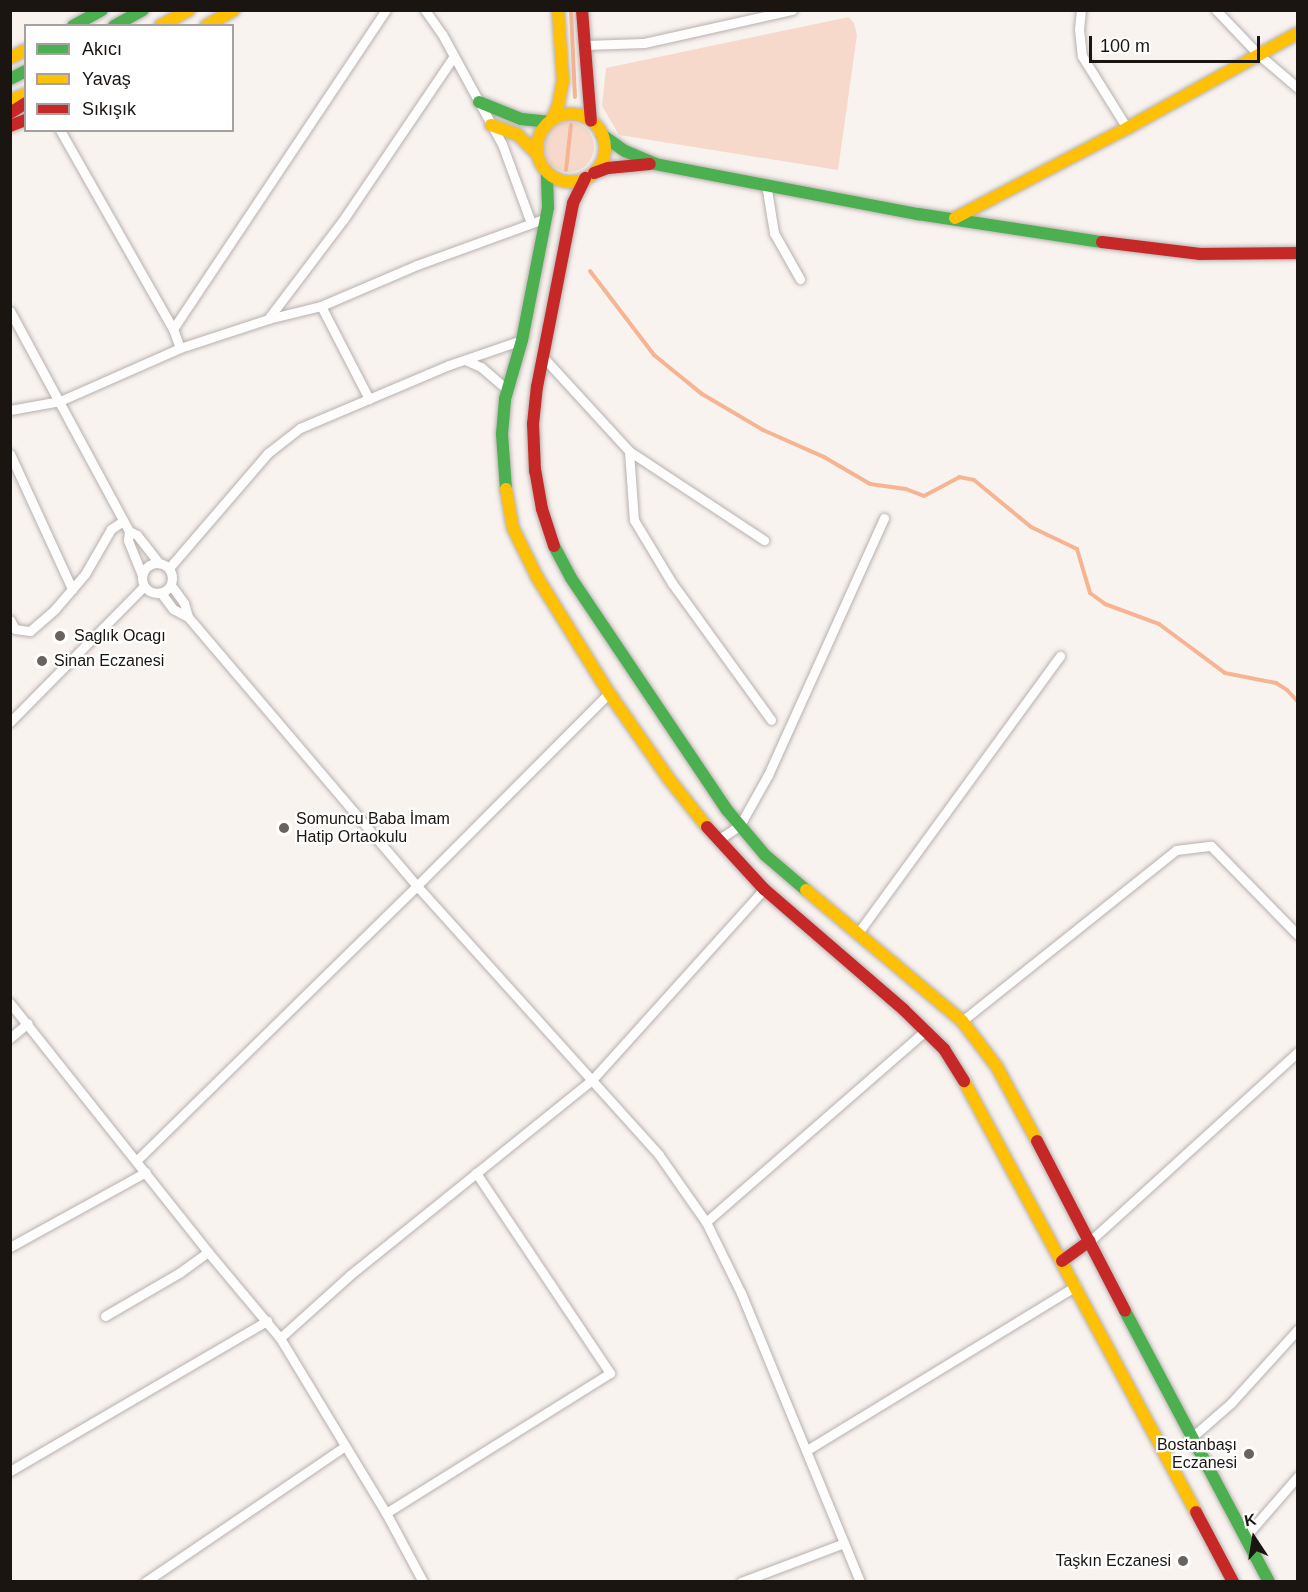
<!DOCTYPE html>
<html>
<head>
<meta charset="utf-8">
<style>
	body { margin:0 }
	#map { position:relative; width:1308px; height:1592px; overflow:hidden; background:#f9f3f0; font-family:Arial,sans-serif }
	div>[style] { position:absolute }
	.green>* { inset:0; background:#f6d9ca }
	.round { border-radius:50% }
	.stream>* { height:4px; margin:-2px; padding:0 2px; transform-origin:2px; border-radius:2px; background:#f6b492 }
	.roads { filter:drop-shadow(0 0 2px #b7b1ae) drop-shadow(0 0 2px #b7b1ae) }
	.street>* { height:9px; margin:-4.5px; padding:0 4.5px; transform-origin:4.5px; border-radius:4.5px; background:#fefdfd }
	.street>.ring { margin:-4.5px; padding:0; box-sizing:content-box; background:none; border:9px solid #fefdfd; border-radius:50% }
	.fast>* { height:12px; margin:-6px; padding:0 6px; transform-origin:6px; border-radius:6px; background:#4caf50 }
	.slow>* { height:12px; margin:-6px; padding:0 6px; transform-origin:6px; border-radius:6px; background:#ffc107 }
	.slow>.ring { margin:-6px; padding:0; box-sizing:content-box; background:none; border:12px solid #ffc107; border-radius:50% }
	.jam>* { height:12px; margin:-6px; padding:0 6px; transform-origin:6px; border-radius:6px; background:#c62828 }
	.dots>* { width:16px; height:16px; translate:-50% -50%; box-sizing:border-box; border:3px solid #fff; border-radius:50% }
	span { translate:-50% -50%; white-space:nowrap; text-align:center; line-height:1.15; -webkit-text-stroke:4.5px #fff; paint-order:stroke }
	.poi-label { font-size:16px; color:#1b1511 }
	.left { translate:0 -50%; text-align:left }
	.right { translate:-100% -50%; text-align:right }
	.frame { position:absolute; inset:0; border:12px solid #1b1511; pointer-events:none }
	.legend { position:absolute; left:24px; top:24px; width:210px; height:108px; box-sizing:border-box; background:#fff; border:2px solid #a4a1a0; margin:0; padding:8px 10px; list-style:none; font-size:18px; color:#1b1511 }
	.legend li { display:flex; align-items:center; gap:12px; height:30px }
	.legend b { width:30px; border:2px solid #a4a1a0 }
	.north { position:absolute; left:1224px; top:1508px; width:60px; height:60px; -webkit-text-stroke:4px #fff; paint-order:stroke; rotate:348deg; font-size:16px; font-weight:700; line-height:24px; text-align:center; color:#1b1511 }
	.north::after { content:''; display:block; margin:auto; width:21px; height:27px; background:#1b1511; clip-path:polygon(50% 0,100% 100%,50% 72%,0 100%) }
	.scale { position:absolute; left:1089px; top:36px; width:171px; height:27px; box-sizing:border-box; border:3px solid #1b1511; border-top:0; padding-left:8px; font-size:18px; line-height:21px; white-space:nowrap; color:#1b1511; -webkit-text-stroke:4px #fff; paint-order:stroke }
</style>
</head>
<body>
<div id="map">
	<div class="green">
		<div style="clip-path:polygon(849px 17px,854px 23px,857px 35px,838px 170px,619px 135px,602px 106px,606px 68px)"></div>
		<div class="round" style="left:544px;top:122px;width:50px;height:50px"></div>
	</div>
	<div class="stream">
		<div style="left:571px;top:10px;width:87px;rotate:87.4deg"></div>
		<div style="left:566px;top:170px;width:45px;rotate:-83.7deg"></div>
		<div style="left:590px;top:271px;width:106px;rotate:52.7deg"></div>
		<div style="left:654px;top:355px;width:62px;rotate:39.1deg"></div>
		<div style="left:702px;top:394px;width:71px;rotate:30.5deg"></div>
		<div style="left:763px;top:430px;width:67px;rotate:23.9deg"></div>
		<div style="left:824px;top:457px;width:53px;rotate:30.4deg"></div>
		<div style="left:870px;top:484px;width:36px;rotate:8deg"></div>
		<div style="left:906px;top:489px;width:19px;rotate:21deg"></div>
		<div style="left:924px;top:496px;width:40px;rotate:-28deg"></div>
		<div style="left:959px;top:477px;width:15px;rotate:11deg"></div>
		<div style="left:974px;top:480px;width:74px;rotate:39.5deg"></div>
		<div style="left:1031px;top:527px;width:51px;rotate:25.6deg"></div>
		<div style="left:1077px;top:549px;width:46px;rotate:73.5deg"></div>
		<div style="left:1090px;top:593px;width:19px;rotate:36deg"></div>
		<div style="left:1105px;top:604px;width:58px;rotate:20.3deg"></div>
		<div style="left:1159px;top:624px;width:82px;rotate:36.6deg"></div>
		<div style="left:1225px;top:673px;width:52px;rotate:11.1deg"></div>
		<div style="left:1276px;top:683px;width:13px;rotate:32deg"></div>
		<div style="left:1287px;top:690px;width:16px;rotate:47deg"></div>
	</div>
	<div class="roads">
		<div class="street">
			<div style="left:425px;top:10px;width:29px;rotate:55deg"></div>
			<div style="left:442px;top:34px;width:125px;rotate:61.4deg"></div>
			<div style="left:502px;top:144px;width:84px;rotate:69.8deg"></div>
			<div style="left:1081px;top:10px;width:19px;rotate:96deg"></div>
			<div style="left:1079px;top:29px;width:27px;rotate:84deg"></div>
			<div style="left:1082px;top:56px;width:85px;rotate:58deg"></div>
			<div style="left:1216px;top:10px;width:61px;rotate:46.3deg"></div>
			<div style="left:1258px;top:54px;width:52px;rotate:40.4deg"></div>
			<div style="left:585px;top:45px;width:59px;rotate:-1.9deg"></div>
			<div style="left:644px;top:43px;width:152px;rotate:-12.6deg"></div>
			<div style="left:766px;top:184px;width:50px;rotate:80.7deg"></div>
			<div style="left:774px;top:233px;width:53px;rotate:60.5deg"></div>
			<div style="left:321px;top:306px;width:105px;rotate:62.7deg"></div>
			<div style="left:10px;top:311px;width:250px;rotate:61.6deg"></div>
			<div style="left:268px;top:319px;width:124px;rotate:-52.9deg"></div>
			<div style="left:343px;top:220px;width:198px;rotate:-55.9deg"></div>
			<div style="left:173px;top:329px;width:384px;rotate:-56.3deg"></div>
			<div style="left:180px;top:348px;width:93px;rotate:-18.2deg"></div>
			<div style="left:268px;top:319px;width:55px;rotate:-13.8deg"></div>
			<div style="left:321px;top:306px;width:104px;rotate:-23.1deg"></div>
			<div style="left:417px;top:265px;width:137px;rotate:-20deg"></div>
			<div style="left:543px;top:357px;width:127px;rotate:47.5deg"></div>
			<div style="left:629px;top:451px;width:162px;rotate:33.4deg"></div>
			<div style="left:465px;top:360px;width:17px;rotate:24deg"></div>
			<div style="left:481px;top:367px;width:35px;rotate:41deg"></div>
			<div style="left:10px;top:410px;width:51px;rotate:-10.2deg"></div>
			<div style="left:60px;top:401px;width:131px;rotate:-23.8deg"></div>
			<div style="left:180px;top:348px;width:20px;rotate:-110deg"></div>
			<div style="left:173px;top:329px;width:229px;rotate:-119.6deg"></div>
			<div style="left:629px;top:451px;width:69px;rotate:85.9deg"></div>
			<div style="left:634px;top:520px;width:74px;rotate:58.9deg"></div>
			<div style="left:672px;top:583px;width:169px;rotate:54.1deg"></div>
			<div style="left:10px;top:454px;width:149px;rotate:65.3deg"></div>
			<div class="ring" style="left:142px;top:563px;width:21px;height:21px"></div>
			<div style="left:169px;top:568px;width:152px;rotate:-49.3deg"></div>
			<div style="left:268px;top:453px;width:41px;rotate:-38deg"></div>
			<div style="left:300px;top:428px;width:162px;rotate:-22.9deg"></div>
			<div style="left:449px;top:365px;width:77px;rotate:-18.9deg"></div>
			<div style="left:142px;top:575px;width:38px;rotate:-112deg"></div>
			<div style="left:128px;top:540px;width:9px;rotate:-84deg"></div>
			<div style="left:129px;top:531px;width:9px;rotate:27deg"></div>
			<div style="left:137px;top:535px;width:36px;rotate:52deg"></div>
			<div style="left:161px;top:593px;width:20px;rotate:53deg"></div>
			<div style="left:173px;top:609px;width:17px;rotate:28deg"></div>
			<div style="left:188px;top:617px;width:15px;rotate:-106deg"></div>
			<div style="left:184px;top:603px;width:22px;rotate:-126deg"></div>
			<div style="left:10px;top:620px;width:10px;rotate:61deg"></div>
			<div style="left:15px;top:629px;width:15px;rotate:8deg"></div>
			<div style="left:30px;top:631px;width:33px;rotate:-41deg"></div>
			<div style="left:55px;top:609px;width:46px;rotate:-49.4deg"></div>
			<div style="left:85px;top:574px;width:52px;rotate:-60deg"></div>
			<div style="left:111px;top:529px;width:14px;rotate:-34deg"></div>
			<div style="left:609px;top:693px;width:272px;rotate:134.9deg"></div>
			<div style="left:417px;top:886px;width:362px;rotate:48deg"></div>
			<div style="left:659px;top:1155px;width:82px;rotate:55deg"></div>
			<div style="left:706px;top:1222px;width:79px;rotate:63.8deg"></div>
			<div style="left:741px;top:1293px;width:313px;rotate:67.6deg"></div>
			<div style="left:10px;top:722px;width:191px;rotate:-45.4deg"></div>
			<div style="left:718px;top:840px;width:27px;rotate:-34deg"></div>
			<div style="left:740px;top:825px;width:57px;rotate:-60.8deg"></div>
			<div style="left:768px;top:775px;width:282px;rotate:-65.7deg"></div>
			<div style="left:858px;top:933px;width:343px;rotate:-53.9deg"></div>
			<div style="left:10px;top:1003px;width:318px;rotate:51.5deg"></div>
			<div style="left:208px;top:1252px;width:112px;rotate:50.1deg"></div>
			<div style="left:280px;top:1338px;width:205px;rotate:58.8deg"></div>
			<div style="left:386px;top:1513px;width:78px;rotate:61.8deg"></div>
			<div style="left:962px;top:1021px;width:274px;rotate:-38.6deg"></div>
			<div style="left:1176px;top:850px;width:35px;rotate:-7deg"></div>
			<div style="left:1211px;top:846px;width:124px;rotate:45.7deg"></div>
			<div style="left:10px;top:1038px;width:23px;rotate:-40deg"></div>
			<div style="left:137px;top:1160px;width:392px;rotate:-44.4deg"></div>
			<div style="left:417px;top:886px;width:353px;rotate:-130.4deg"></div>
			<div style="left:706px;top:1222px;width:291px;rotate:-41.1deg"></div>
			<div style="left:1090px;top:1241px;width:281px;rotate:-42.3deg"></div>
			<div style="left:10px;top:1247px;width:155px;rotate:-28.9deg"></div>
			<div style="left:105px;top:1316px;width:86px;rotate:-30.2deg"></div>
			<div style="left:179px;top:1273px;width:36px;rotate:-36deg"></div>
			<div style="left:280px;top:1338px;width:94px;rotate:-42deg"></div>
			<div style="left:350px;top:1275px;width:311px;rotate:-38.9deg"></div>
			<div style="left:592px;top:1080px;width:257px;rotate:-48deg"></div>
			<div style="left:1191px;top:1438px;width:53px;rotate:-41.2deg"></div>
			<div style="left:1231px;top:1403px;width:100px;rotate:-47.8deg"></div>
			<div style="left:807px;top:1450px;width:315px;rotate:-31.4deg"></div>
			<div style="left:10px;top:1471px;width:298px;rotate:-30.3deg"></div>
			<div style="left:386px;top:1513px;width:264px;rotate:-32deg"></div>
			<div style="left:610px;top:1373px;width:241px;rotate:-123.8deg"></div>
			<div style="left:1245px;top:1537px;width:81px;rotate:-49deg"></div>
			<div style="left:145px;top:1582px;width:240px;rotate:-34.2deg"></div>
			<div style="left:741px;top:1582px;width:110px;rotate:-20.7deg"></div>
		</div>
		<div class="fast">
			<div style="left:73px;top:26px;width:33px;rotate:-29deg"></div>
			<div style="left:114px;top:26px;width:33px;rotate:-29deg"></div>
			<div style="left:10px;top:79px;width:18px;rotate:-27deg"></div>
			<div style="left:479px;top:102px;width:45px;rotate:22deg"></div>
			<div style="left:521px;top:119px;width:27px;rotate:6deg"></div>
			<div style="left:602px;top:135px;width:28px;rotate:35deg"></div>
			<div style="left:625px;top:151px;width:33px;rotate:23deg"></div>
			<div style="left:655px;top:164px;width:268px;rotate:10.8deg"></div>
			<div style="left:918px;top:214px;width:186px;rotate:8.7deg"></div>
			<div style="left:506px;top:489px;width:55px;rotate:-94.2deg"></div>
			<div style="left:502px;top:434px;width:35px;rotate:-85deg"></div>
			<div style="left:505px;top:399px;width:61px;rotate:-73.9deg"></div>
			<div style="left:522px;top:340px;width:136px;rotate:-78.9deg"></div>
			<div style="left:548px;top:207px;width:35px;rotate:-92deg"></div>
			<div style="left:554px;top:546px;width:36px;rotate:62deg"></div>
			<div style="left:571px;top:578px;width:280px;rotate:56.1deg"></div>
			<div style="left:727px;top:810px;width:59px;rotate:49.8deg"></div>
			<div style="left:765px;top:855px;width:54px;rotate:40.5deg"></div>
			<div style="left:1125px;top:1311px;width:307px;rotate:62deg"></div>
		</div>
		<div class="slow">
			<div style="left:160px;top:26px;width:33px;rotate:-29deg"></div>
			<div style="left:206px;top:26px;width:32px;rotate:-30deg"></div>
			<div style="left:10px;top:58px;width:18px;rotate:-27deg"></div>
			<div style="left:10px;top:101px;width:17px;rotate:-24deg"></div>
			<div class="ring" style="left:537px;top:114px;width:56px;height:56px"></div>
			<div style="left:552px;top:119px;width:14px;rotate:-65deg"></div>
			<div style="left:558px;top:106px;width:25px;rotate:-79deg"></div>
			<div style="left:563px;top:81px;width:71px;rotate:-94deg"></div>
			<div style="left:491px;top:125px;width:29px;rotate:20deg"></div>
			<div style="left:518px;top:135px;width:27px;rotate:45deg"></div>
			<div style="left:955px;top:218px;width:196px;rotate:-27.6deg"></div>
			<div style="left:1129px;top:127px;width:193px;rotate:-29.1deg"></div>
			<div style="left:506px;top:489px;width:40px;rotate:80deg"></div>
			<div style="left:513px;top:528px;width:55px;rotate:63.9deg"></div>
			<div style="left:537px;top:577px;width:137px;rotate:58.2deg"></div>
			<div style="left:609px;top:693px;width:105px;rotate:55.1deg"></div>
			<div style="left:669px;top:779px;width:61px;rotate:51.6deg"></div>
			<div style="left:806px;top:890px;width:204px;rotate:40deg"></div>
			<div style="left:962px;top:1021px;width:58px;rotate:52.7deg"></div>
			<div style="left:997px;top:1067px;width:84px;rotate:61.6deg"></div>
			<div style="left:964px;top:1081px;width:489px;rotate:61.7deg"></div>
		</div>
		<div class="jam">
			<div style="left:582px;top:10px;width:111px;rotate:85.4deg"></div>
			<div style="left:10px;top:113px;width:19px;rotate:-32deg"></div>
			<div style="left:10px;top:126px;width:17px;rotate:-21deg"></div>
			<div style="left:594px;top:173px;width:15px;rotate:-20deg"></div>
			<div style="left:608px;top:168px;width:42px;rotate:-5.4deg"></div>
			<div style="left:1102px;top:242px;width:99px;rotate:7deg"></div>
			<div style="left:1200px;top:254px;width:98px;rotate:-0.6deg"></div>
			<div style="left:554px;top:546px;width:39px;rotate:-108deg"></div>
			<div style="left:542px;top:509px;width:39px;rotate:-100deg"></div>
			<div style="left:535px;top:471px;width:47px;rotate:-92.4deg"></div>
			<div style="left:533px;top:424px;width:37px;rotate:-84deg"></div>
			<div style="left:537px;top:387px;width:187px;rotate:-78.9deg"></div>
			<div style="left:573px;top:203px;width:28px;rotate:-64deg"></div>
			<div style="left:707px;top:827px;width:84px;rotate:47.4deg"></div>
			<div style="left:764px;top:889px;width:185px;rotate:40.8deg"></div>
			<div style="left:904px;top:1010px;width:56px;rotate:44.3deg"></div>
			<div style="left:944px;top:1049px;width:38px;rotate:58deg"></div>
			<div style="left:1037px;top:1141px;width:191px;rotate:62.6deg"></div>
			<div style="left:1062px;top:1261px;width:34px;rotate:-36deg"></div>
			<div style="left:1196px;top:1512px;width:79px;rotate:62.1deg"></div>
		</div>
	</div>
	<div class="dots">
		<div style="left:60px;top:636px;background:#69635f"></div>
		<div style="left:42px;top:661px;background:#69635f"></div>
		<div style="left:284px;top:828px;background:#69635f"></div>
		<div style="left:1249px;top:1454px;background:#69635f"></div>
		<div style="left:1183px;top:1561px;background:#69635f"></div>
	</div>
	<div class="poi-label">
		<span class="left" style="left:74px;top:636px">Saglık Ocagı</span>
		<span class="left" style="left:54px;top:661px">Sinan Eczanesi</span>
		<span class="left" style="left:296px;top:828px">Somuncu Baba İmam<br>Hatip Ortaokulu</span>
		<span class="right" style="left:1237px;top:1454px">Bostanbaşı<br>Eczanesi</span>
		<span class="right" style="left:1171px;top:1561px">Taşkın Eczanesi</span>
	</div>
	<div class="frame"></div>
	<ul class="legend">
	<li><b style="height:8px;background:#4caf50"></b>Akıcı</li>
	<li><b style="height:8px;background:#ffc107"></b>Yavaş</li>
	<li><b style="height:8px;background:#c62828"></b>Sıkışık</li>
	</ul>
	<div class="north">K</div>
	<div class="scale">100 m</div>
</div>
</body>
</html>
